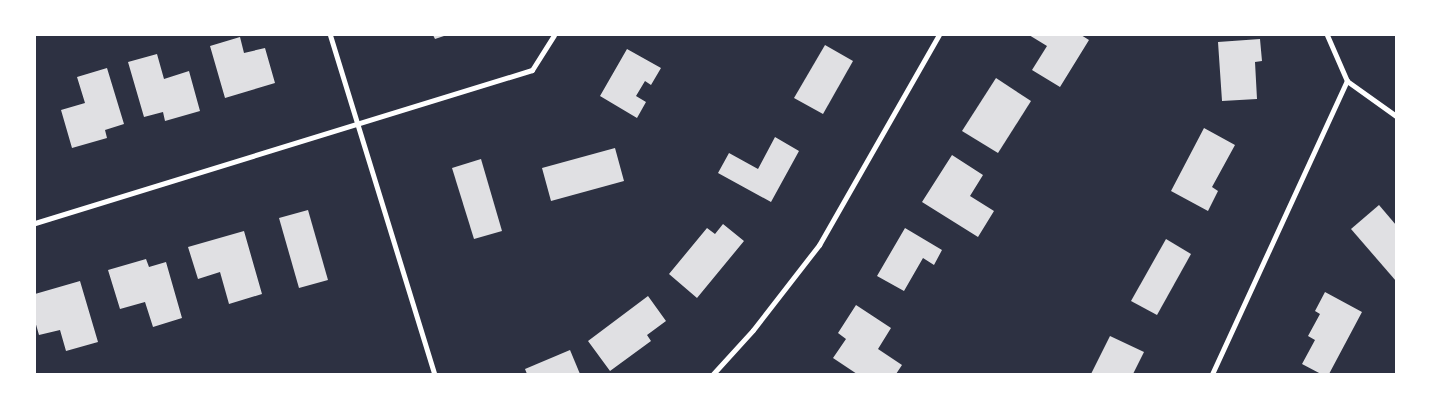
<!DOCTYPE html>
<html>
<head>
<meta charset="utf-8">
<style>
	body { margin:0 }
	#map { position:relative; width:1431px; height:409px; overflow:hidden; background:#2d3142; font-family:Jost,sans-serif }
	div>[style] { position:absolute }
	.building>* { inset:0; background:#e0e0e3 }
	.minor>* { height:5px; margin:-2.5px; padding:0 2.5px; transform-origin:2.5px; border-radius:2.5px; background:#fff }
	span { translate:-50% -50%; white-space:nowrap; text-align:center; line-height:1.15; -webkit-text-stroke:4px #fff; paint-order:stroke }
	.frame { position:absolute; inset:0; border:36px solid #fff; pointer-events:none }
</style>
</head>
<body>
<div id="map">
	<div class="building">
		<div style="clip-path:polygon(433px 35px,447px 35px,435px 39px)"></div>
		<div style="clip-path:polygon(1029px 35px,1081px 35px,1089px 40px,1060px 87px,1032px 70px,1047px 46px)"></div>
		<div style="clip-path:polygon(240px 37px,244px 53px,265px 48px,275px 83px,225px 98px,210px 46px)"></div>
		<div style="clip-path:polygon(1260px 39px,1262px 61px,1255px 62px,1257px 99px,1222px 101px,1218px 42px)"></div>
		<div style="clip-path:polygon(825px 45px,853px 61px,823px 114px,794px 98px)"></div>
		<div style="clip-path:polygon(627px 49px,661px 68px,651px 85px,645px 81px,636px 96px,646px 102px,637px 118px,600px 96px)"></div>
		<div style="clip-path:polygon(157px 54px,164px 79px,189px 71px,200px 111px,165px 121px,163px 112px,144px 117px,128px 62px)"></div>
		<div style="clip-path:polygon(107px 68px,124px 124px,105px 130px,107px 138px,72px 148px,61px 110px,85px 103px,77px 77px)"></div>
		<div style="clip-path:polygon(996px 78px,1031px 101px,998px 153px,962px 131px)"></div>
		<div style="clip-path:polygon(1204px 128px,1235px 145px,1212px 187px,1218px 191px,1208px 211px,1171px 191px)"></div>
		<div style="clip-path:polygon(775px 137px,799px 151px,771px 202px,718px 173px,729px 153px,758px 169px)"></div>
		<div style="clip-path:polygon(615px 148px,624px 181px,551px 201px,542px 168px)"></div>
		<div style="clip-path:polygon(952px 155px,983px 175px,970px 196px,994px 211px,978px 237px,922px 202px)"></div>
		<div style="clip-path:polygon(481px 159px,502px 231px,474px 239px,452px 168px)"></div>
		<div style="clip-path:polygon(1379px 205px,1396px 225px,1396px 281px,1351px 229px)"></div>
		<div style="clip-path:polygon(308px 210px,328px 280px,299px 288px,279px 218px)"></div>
		<div style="clip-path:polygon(723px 224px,744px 241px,697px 298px,669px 274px,707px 228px,715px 234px)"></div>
		<div style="clip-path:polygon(905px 228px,942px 250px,934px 265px,923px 258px,904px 291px,877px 276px)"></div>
		<div style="clip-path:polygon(244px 231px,262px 294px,229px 304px,220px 272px,198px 279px,188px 247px)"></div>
		<div style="clip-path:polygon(1166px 239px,1191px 254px,1157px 315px,1131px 301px)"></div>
		<div style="clip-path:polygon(146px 259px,149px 267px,166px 262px,182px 318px,153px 327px,145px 302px,120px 309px,108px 270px)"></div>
		<div style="clip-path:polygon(80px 281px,98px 342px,66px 351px,60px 330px,39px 335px,35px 321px,35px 294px)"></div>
		<div style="clip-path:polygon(1325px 292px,1362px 312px,1329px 374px,1321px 374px,1302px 364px,1315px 340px,1308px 336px,1320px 314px,1315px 311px)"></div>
		<div style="clip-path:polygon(648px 296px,666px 321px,647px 335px,651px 341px,610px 371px,588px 341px)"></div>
		<div style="clip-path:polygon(856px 305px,891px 328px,878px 349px,902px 365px,896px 374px,857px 374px,833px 358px,846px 339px,838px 333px)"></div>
		<div style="clip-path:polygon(1110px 336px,1144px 352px,1133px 374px,1091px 374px)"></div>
		<div style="clip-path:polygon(570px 350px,580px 374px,527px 374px,525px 369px)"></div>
	</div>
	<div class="minor">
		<div style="left:330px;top:35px;width:355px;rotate:72.9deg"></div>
		<div style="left:1327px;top:35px;width:50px;rotate:66.5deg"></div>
		<div style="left:1347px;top:81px;width:60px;rotate:35.5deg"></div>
		<div style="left:35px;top:223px;width:520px;rotate:-17.11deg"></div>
		<div style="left:532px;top:70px;width:41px;rotate:-57.8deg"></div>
		<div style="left:713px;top:374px;width:59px;rotate:-47.7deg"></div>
		<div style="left:753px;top:330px;width:108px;rotate:-52.2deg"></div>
		<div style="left:819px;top:245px;width:242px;rotate:-60.3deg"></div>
		<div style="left:1212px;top:374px;width:323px;rotate:-65.3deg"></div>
	</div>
	<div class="frame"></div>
</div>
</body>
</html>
